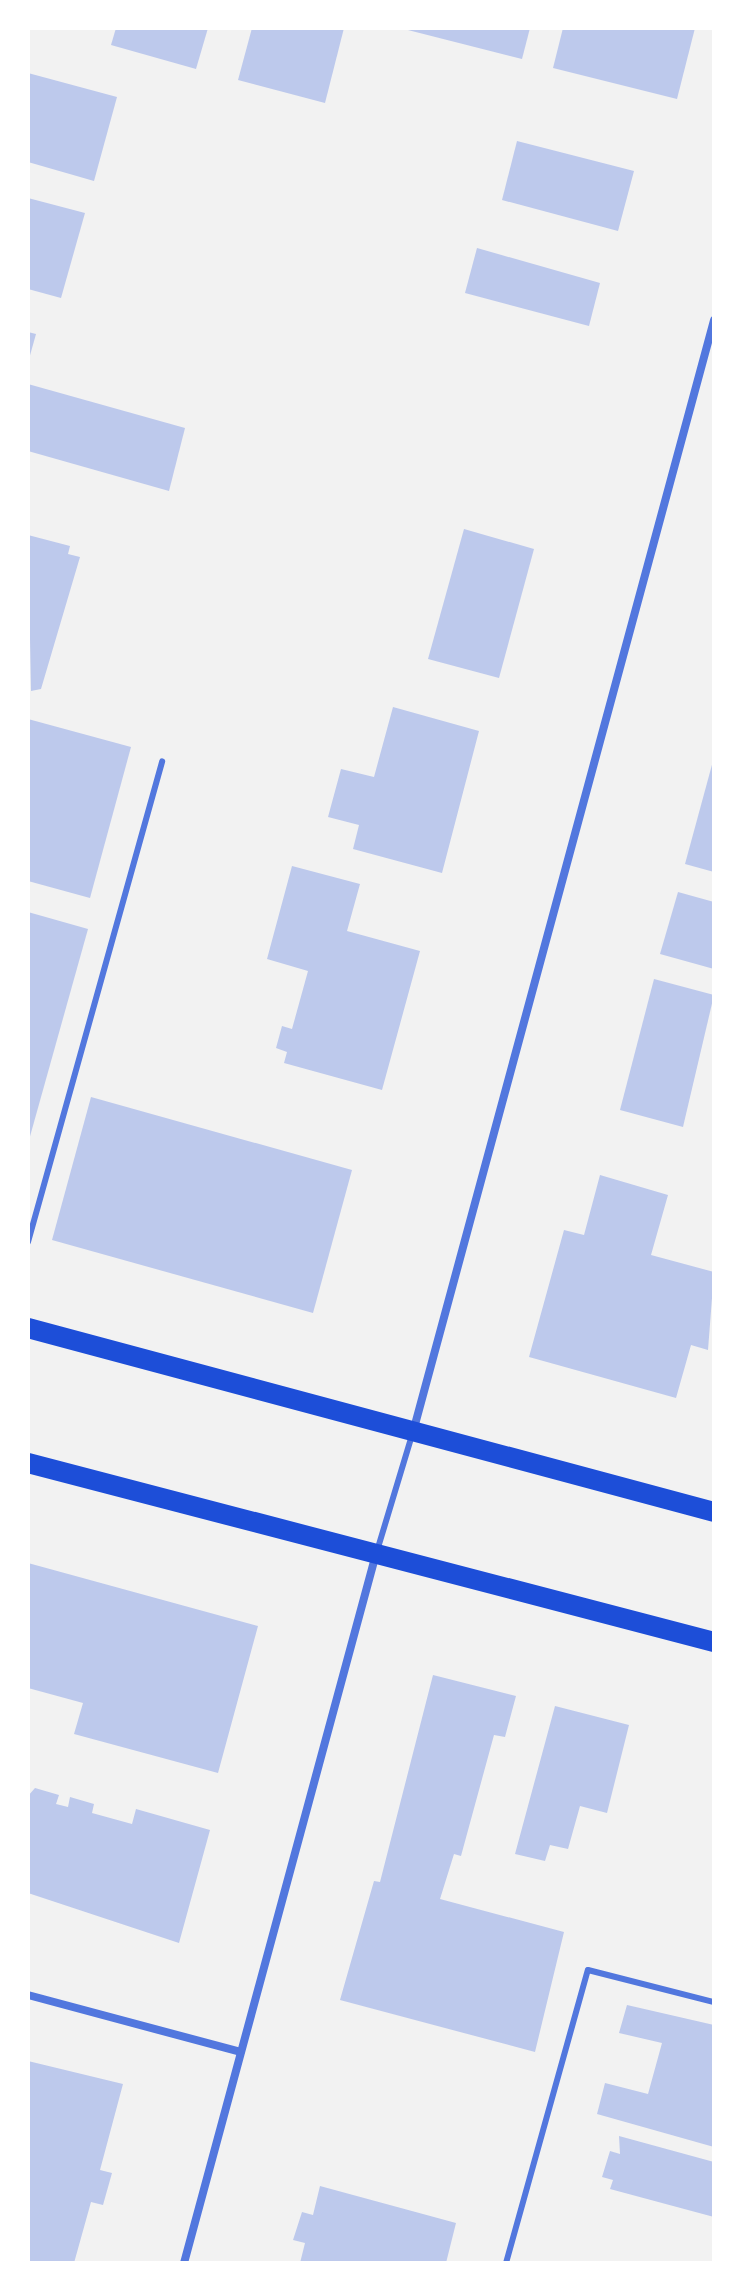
<!DOCTYPE html>
<html>
<head>
<meta charset="utf-8">
<style>
	body { margin:0 }
	#map { position:relative; width:742px; height:2291px; overflow:hidden; background:#f2f2f2; font-family:"IBM Plex Sans",sans-serif }
	div>[style] { position:absolute }
	.building>* { inset:0; background:#bdc9ec }
	.service>* { height:6px; margin:-3px; padding:0 3px; transform-origin:3px; border-radius:3px; background:#5277de }
	.minor>* { height:8px; margin:-4px; padding:0 4px; transform-origin:4px; border-radius:4px; background:#5277de }
	.primary>* { height:20px; margin:-10px; padding:0 10px; transform-origin:10px; border-radius:10px; background:#1d4ed8 }
	span { translate:-50% -50%; white-space:nowrap; text-align:center; line-height:1.15; -webkit-text-stroke:6px #fff; paint-order:stroke }
	.frame { position:absolute; inset:0; border:30px solid #fff; pointer-events:none }
</style>
</head>
<body>
<div id="map">
	<div class="building">
		<div style="clip-path:polygon(116px 28px,208px 28px,196px 69px,111px 45px)"></div>
		<div style="clip-path:polygon(252px 28px,344px 28px,325px 103px,238px 80px)"></div>
		<div style="clip-path:polygon(400px 28px,530px 28px,522px 59px)"></div>
		<div style="clip-path:polygon(563px 28px,695px 28px,677px 99px,553px 68px)"></div>
		<div style="clip-path:polygon(28px 73px,117px 97px,94px 181px,28px 162px)"></div>
		<div style="clip-path:polygon(517px 141px,634px 171px,618px 231px,502px 200px)"></div>
		<div style="clip-path:polygon(28px 198px,85px 213px,61px 298px,28px 289px)"></div>
		<div style="clip-path:polygon(477px 248px,600px 283px,589px 326px,465px 293px)"></div>
		<div style="clip-path:polygon(28px 332px,36px 334px,29px 359px,28px 359px)"></div>
		<div style="clip-path:polygon(28px 384px,185px 428px,169px 491px,28px 451px)"></div>
		<div style="clip-path:polygon(464px 529px,534px 549px,499px 678px,428px 659px)"></div>
		<div style="clip-path:polygon(28px 535px,70px 546px,68px 554px,80px 557px,41px 689px,31px 691px)"></div>
		<div style="clip-path:polygon(393px 707px,479px 731px,442px 873px,353px 849px,359px 825px,328px 817px,341px 769px,374px 777px)"></div>
		<div style="clip-path:polygon(28px 719px,131px 747px,90px 898px,28px 881px)"></div>
		<div style="clip-path:polygon(713px 761px,714px 761px,714px 872px,685px 864px)"></div>
		<div style="clip-path:polygon(292px 866px,360px 884px,347px 931px,420px 951px,382px 1090px,284px 1063px,287px 1052px,276px 1048px,282px 1026px,292px 1029px,308px 971px,267px 959px)"></div>
		<div style="clip-path:polygon(678px 892px,714px 902px,714px 969px,660px 954px)"></div>
		<div style="clip-path:polygon(28px 912px,88px 929px,29px 1140px,28px 1140px)"></div>
		<div style="clip-path:polygon(654px 979px,714px 995px,683px 1127px,620px 1110px)"></div>
		<div style="clip-path:polygon(91px 1097px,352px 1170px,313px 1313px,52px 1240px)"></div>
		<div style="clip-path:polygon(600px 1175px,668px 1195px,651px 1255px,714px 1272px,708px 1350px,691px 1345px,676px 1398px,529px 1357px,564px 1230px,584px 1235px)"></div>
		<div style="clip-path:polygon(28px 1563px,258px 1626px,218px 1773px,74px 1734px,83px 1703px,28px 1688px)"></div>
		<div style="clip-path:polygon(433px 1675px,516px 1696px,505px 1737px,494px 1735px,461px 1856px,454px 1854px,440px 1899px,564px 1932px,535px 2052px,340px 2000px,374px 1881px,380px 1882px)"></div>
		<div style="clip-path:polygon(555px 1706px,629px 1725px,607px 1813px,580px 1806px,568px 1849px,550px 1845px,545px 1861px,515px 1854px)"></div>
		<div style="clip-path:polygon(35px 1788px,59px 1795px,56px 1804px,68px 1807px,70px 1797px,94px 1804px,92px 1813px,132px 1824px,136px 1809px,210px 1830px,179px 1943px,28px 1893px,28px 1796px)"></div>
		<div style="clip-path:polygon(627px 2005px,714px 2025px,714px 2147px,597px 2114px,605px 2083px,648px 2094px,662px 2043px,619px 2033px)"></div>
		<div style="clip-path:polygon(28px 2061px,123px 2084px,100px 2170px,112px 2173px,103px 2205px,91px 2202px,74px 2263px,28px 2263px)"></div>
		<div style="clip-path:polygon(619px 2136px,714px 2162px,714px 2217px,610px 2189px,613px 2180px,602px 2177px,610px 2151px,620px 2154px)"></div>
		<div style="clip-path:polygon(320px 2186px,456px 2223px,446px 2263px,300px 2263px,305px 2243px,293px 2240px,302px 2212px,313px 2215px)"></div>
	</div>
	<div class="service">
		<div style="left:28px;top:1242px;width:499px;rotate:-74.4deg"></div>
		<div style="left:377px;top:1551px;width:121px;rotate:-73.2deg"></div>
		<div style="left:506px;top:2263px;width:304px;rotate:-74.4deg"></div>
		<div style="left:588px;top:1970px;width:130px;rotate:14.3deg"></div>
	</div>
	<div class="minor">
		<div style="left:413px;top:1432px;width:1152px;rotate:-74.85deg"></div>
		<div style="left:28px;top:1995px;width:220px;rotate:15deg"></div>
		<div style="left:184px;top:2263px;width:735px;rotate:-74.85deg"></div>
	</div>
	<div class="primary">
		<div style="left:28px;top:1328px;width:710px;rotate:15.01deg"></div>
		<div style="left:28px;top:1463px;width:709px;rotate:14.62deg"></div>
	</div>
	<div class="frame"></div>
</div>
</body>
</html>
